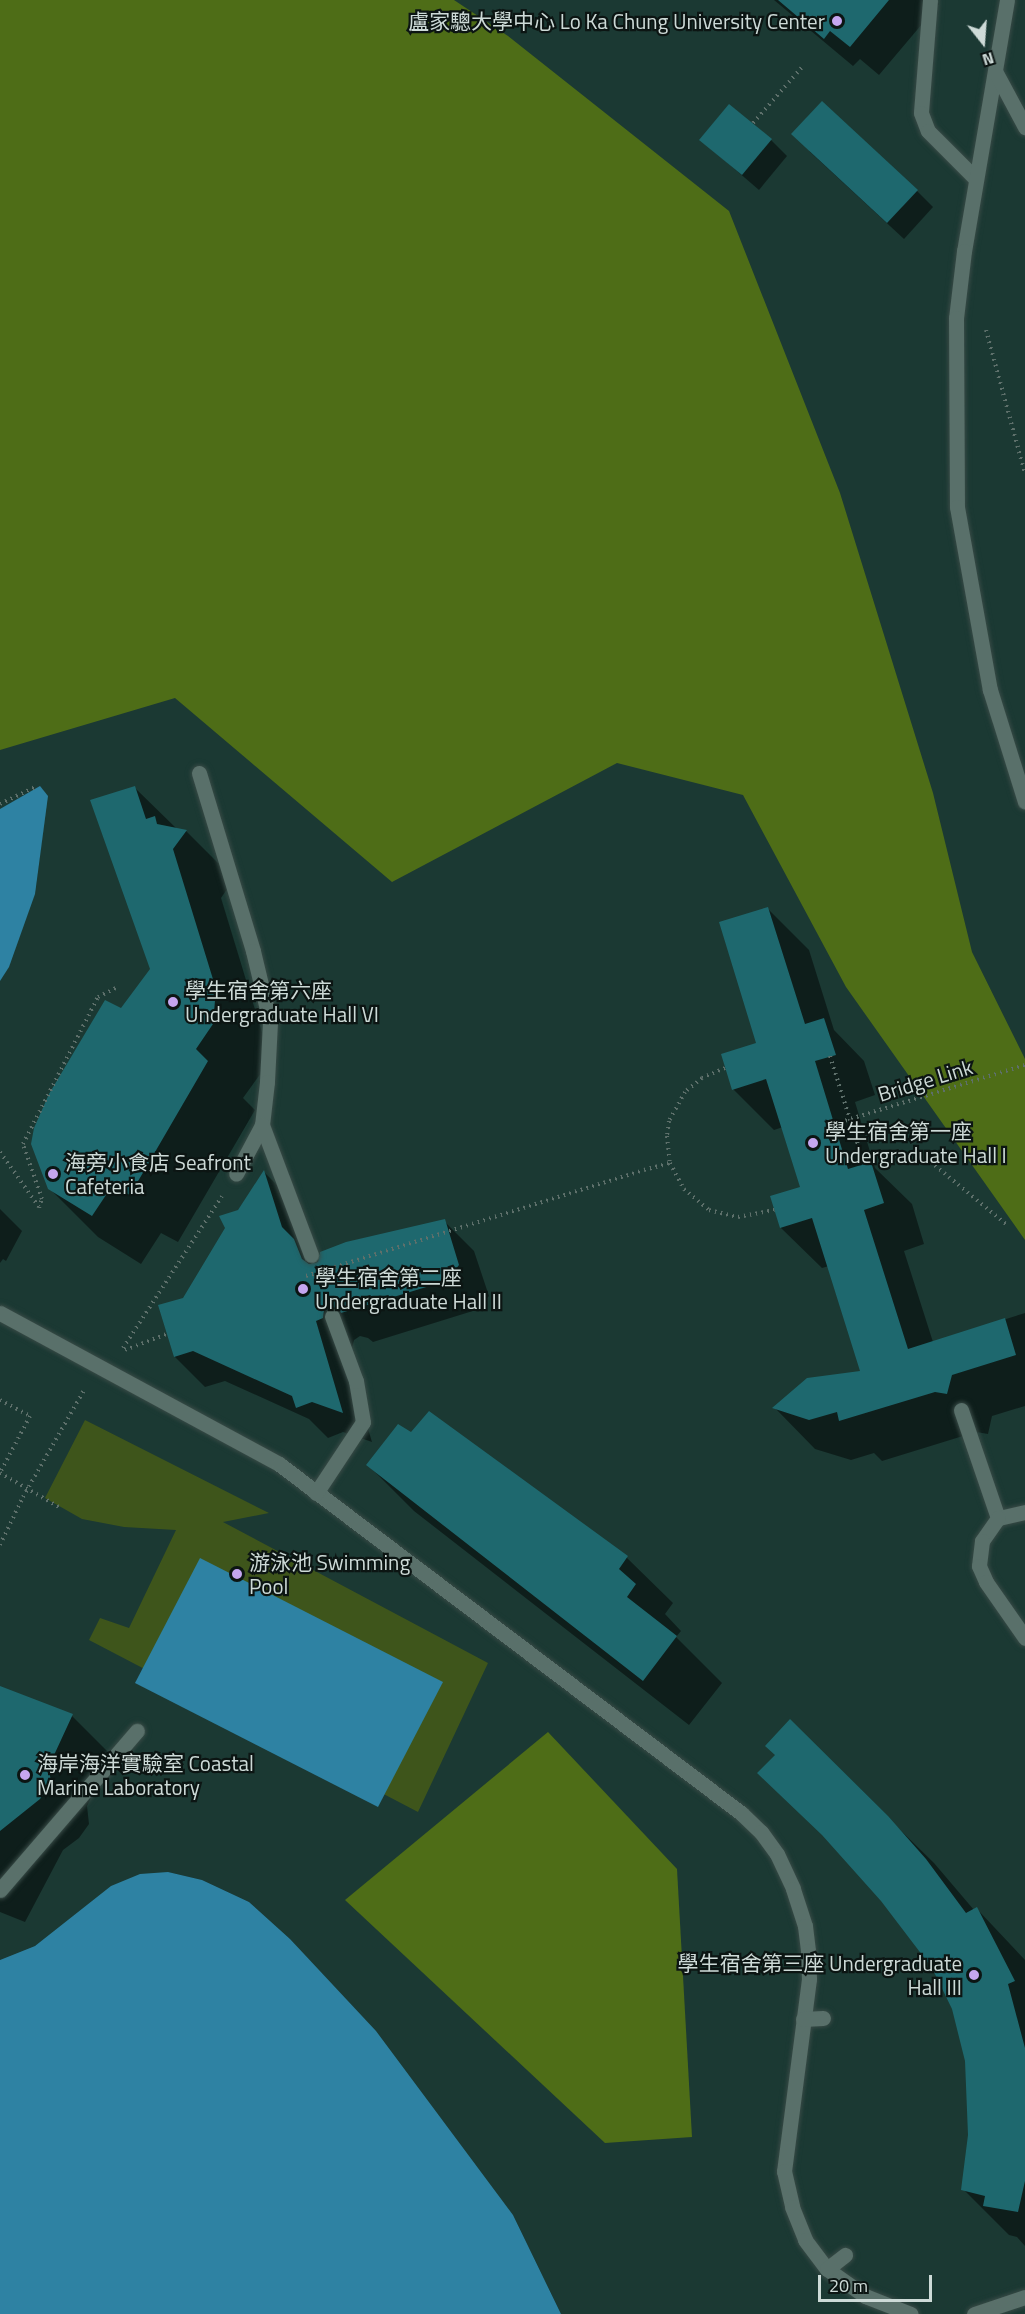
<!DOCTYPE html>
<html>
<head>
<meta charset="utf-8">
<style>
	body { margin:0 }
	#map { position:relative; width:1025px; height:2314px; overflow:hidden; background:#1a2f2a; font-family:"Titillium Web","Noto Sans TC",sans-serif }
	div>[style] { position:absolute }
	.built>* { inset:0; background:#1b3933 }
	.green>* { inset:0; background:#3e551b }
	.forest>* { inset:0; background:#4e6d17 }
	.water>* { inset:0; background:#2e82a3 }
	.shadow>* { inset:0; background:#0007 }
	.building>* { inset:0; background:#1e686e }
	.path>* { height:4px; margin-top:-2px; transform-origin:0; background:repeating-linear-gradient(90deg,#5e706b 0 1.5px,transparent 0 6px) }
	.roads { filter:drop-shadow(0 0 2px #384a46) drop-shadow(0 0 2px #384a46) }
	.service>* { height:15px; margin:-7.5px; padding:0 7.5px; transform-origin:7.5px; border-radius:7.5px; background:#59706a }
	.path-bridge>* { height:4px; margin-top:-2px; transform-origin:0; background:repeating-linear-gradient(90deg,#5e706b 0 1.5px,transparent 0 6px) }
	.dots>* { width:16px; height:16px; translate:-50% -50%; box-sizing:border-box; border:3px solid #0c1513; border-radius:50% }
	span { translate:-50% -50%; white-space:nowrap; text-align:center; line-height:1.15; -webkit-text-stroke:4.5px #0c1513; paint-order:stroke }
	.poi-label { font-size:21px; color:#cddad7 }
	.right { translate:-100% -50%; text-align:right }
	.left { translate:0 -50%; text-align:left }
	.street-label { font-size:21px; color:#cddad7 }
	.north { position:absolute; left:953px; top:12px; width:60px; height:60px; -webkit-text-stroke:4px #0c1513; paint-order:stroke; rotate:163deg; font-size:16px; font-weight:700; line-height:24px; text-align:center; color:#cddad7 }
	.north::after { content:''; display:block; margin:auto; width:21px; height:27px; background:#cddad7; clip-path:polygon(50% 0,100% 100%,50% 72%,0 100%) }
	.scale { position:absolute; left:818px; top:2275px; width:114px; height:27px; box-sizing:border-box; border:3px solid #cddad7; border-top:0; padding-left:8px; font-size:18px; line-height:21px; white-space:nowrap; color:#cddad7; -webkit-text-stroke:4px #0c1513; paint-order:stroke }
</style>
</head>
<body>
<div id="map">
	<div class="built">
		<div style="clip-path:polygon(0 0,1025px 0,1025px 2314px,561px 2314px,513px 2215px,329px 1984px,290px 1939px,249px 1902px,202px 1880px,168px 1872px,64px 1926px,35px 1946px,0 1960px)"></div>
	</div>
	<div class="green">
		<div style="clip-path:polygon(85px 1420px,269px 1513px,223px 1522px,488px 1663px,418px 1812px,89px 1640px,100px 1618px,129px 1628px,176px 1530px,124px 1527px,82px 1519px,45px 1498px)"></div>
	</div>
	<div class="forest">
		<div style="clip-path:polygon(0 0,454px 0,508px 36px,729px 211px,840px 493px,933px 793px,972px 952px,1025px 1059px,1025px 1240px,846px 987px,743px 795px,617px 763px,392px 882px,175px 698px,0 750px)"></div>
		<div style="clip-path:polygon(548px 1732px,677px 1869px,692px 2137px,605px 2143px,345px 1900px)"></div>
	</div>
	<div class="water">
		<div style="clip-path:polygon(40px 786px,48px 796px,35px 894px,9px 967px,0 981px,0 809px)"></div>
		<div style="clip-path:polygon(200px 1558px,443px 1682px,378px 1807px,135px 1683px)"></div>
		<div style="clip-path:polygon(168px 1872px,202px 1880px,249px 1902px,290px 1939px,376px 2031px,513px 2215px,561px 2314px,0 2314px,0 1960px,35px 1946px,111px 1886px,140px 1874px)"></div>
	</div>
	<div class="shadow">
		<div style="clip-path:polygon(774px 0,935px 0,939px 4px,879px 75px,860px 59px,853px 66px)"></div>
		<div style="clip-path:polygon(701px 140px,771px 140px,787px 156px,759px 190px)"></div>
		<div style="clip-path:polygon(809px 151px,917px 191px,933px 207px,904px 239px)"></div>
		<div style="clip-path:polygon(135px 788px,177px 829px,186px 831px,234px 879px,221px 898px,264px 1039px,261px 1073px,243px 1098px,255px 1110px,178px 1242px,161px 1233px,141px 1264px,98px 1237px,49px 1188px,121px 1010px,151px 969px)"></div>
		<div style="clip-path:polygon(768px 909px,809px 950px,834px 1030px,864px 1061px,875px 1095px,855px 1102px,875px 1168px,912px 1204px,924px 1244px,904px 1251px,933px 1342px,1025px 1313px,1025px 1406px,992px 1416px,988px 1434px,976px 1432px,882px 1461px,874px 1453px,851px 1460px,815px 1449px,775px 1408px,862px 1372px,829px 1266px,822px 1268px,781px 1228px,772px 1197px,802px 1188px,783px 1127px,774px 1130px,733px 1089px,758px 1044px)"></div>
		<div style="clip-path:polygon(264px 1172px,294px 1202px,312px 1258px,317px 1263px,444px 1221px,474px 1251px,489px 1296px,476px 1310px,373px 1342px,368px 1338px,360px 1336px,354px 1340px,352px 1348px,345px 1351px,372px 1442px,343px 1432px,328px 1438px,309px 1419px,225px 1381px,205px 1387px,175px 1357px,184px 1299px)"></div>
		<div style="clip-path:polygon(0 1209px,22px 1231px,6px 1261px,3px 1259px,0 1263px)"></div>
		<div style="clip-path:polygon(429px 1413px,627px 1558px,673px 1603px,665px 1614px,681px 1631px,676px 1637px,722px 1683px,689px 1725px,414px 1511px,368px 1465px,411px 1434px)"></div>
		<div style="clip-path:polygon(0 1688px,72px 1716px,111px 1755px,87px 1806px,89px 1824px,79px 1838px,63px 1850px,25px 1922px,0 1912px)"></div>
		<div style="clip-path:polygon(887px 1817px,934px 1863px,974px 1910px,977px 1909px,1025px 1960px,1025px 2246px,1017px 2237px,1009px 2235px,963px 2189px,970px 2135px,966px 2061px,954px 2008px)"></div>
	</div>
	<div class="building">
		<div style="clip-path:polygon(778px 0,889px 0,850px 47px,830px 31px,824px 39px)"></div>
		<div style="clip-path:polygon(822px 101px,918px 190px,887px 223px,791px 134px)"></div>
		<div style="clip-path:polygon(729px 104px,772px 139px,742px 175px,699px 140px)"></div>
		<div style="clip-path:polygon(135px 786px,146px 819px,155px 816px,157px 824px,187px 830px,173px 849px,216px 989px,213px 1024px,196px 1049px,208px 1061px,130px 1195px,112px 1186px,92px 1216px,48px 1189px,31px 1144px,34px 1128px,49px 1094px,105px 1000px,121px 1008px,150px 969px,90px 800px)"></div>
		<div style="clip-path:polygon(768px 907px,805px 1024px,824px 1018px,836px 1055px,815px 1061px,848px 1169px,871px 1162px,884px 1203px,864px 1210px,908px 1349px,1005px 1318px,1016px 1355px,952px 1375px,947px 1394px,935px 1392px,839px 1421px,837px 1412px,809px 1420px,772px 1408px,807px 1378px,860px 1371px,812px 1218px,780px 1228px,770px 1196px,800px 1187px,766px 1079px,732px 1090px,721px 1054px,756px 1043px,719px 922px)"></div>
		<div style="clip-path:polygon(264px 1170px,282px 1227px,294px 1239px,302px 1259px,309px 1264px,318px 1262px,320px 1252px,346px 1242px,445px 1219px,459px 1265px,446px 1281px,341px 1313px,338px 1308px,329px 1307px,324px 1310px,323px 1318px,316px 1321px,343px 1413px,312px 1402px,296px 1408px,292px 1396px,193px 1351px,174px 1357px,158px 1305px,183px 1298px,225px 1228px,219px 1216px,238px 1210px)"></div>
		<div style="clip-path:polygon(429px 1411px,628px 1556px,619px 1569px,636px 1584px,627px 1597px,677px 1636px,643px 1681px,366px 1465px,398px 1424px,411px 1432px)"></div>
		<div style="clip-path:polygon(0 1686px,73px 1714px,49px 1766px,51px 1784px,40px 1799px,0 1831px)"></div>
		<div style="clip-path:polygon(790px 1719px,888px 1816px,926px 1859px,966px 1913px,977px 1907px,1015px 1981px,1008px 1984px,1025px 2048px,1025px 2181px,1018px 2212px,983px 2206px,985px 2196px,961px 2190px,968px 2135px,965px 2061px,952px 2009px,932px 1968px,881px 1901px,822px 1835px,757px 1773px,775px 1755px,765px 1746px)"></div>
	</div>
	<div class="path">
		<div style="left:753px;top:123px;width:77px;rotate:-48.7deg"></div>
		<div style="left:986px;top:330px;width:149px;rotate:74.8deg"></div>
		<div style="left:0;top:804px;width:41px;rotate:-25.9deg"></div>
		<div style="left:830px;top:1056px;width:113px;rotate:72.5deg"></div>
		<div style="left:725px;top:1068px;width:25px;rotate:157deg"></div>
		<div style="left:702px;top:1078px;width:22px;rotate:141deg"></div>
		<div style="left:685px;top:1092px;width:33px;rotate:119deg"></div>
		<div style="left:669px;top:1121px;width:15px;rotate:98deg"></div>
		<div style="left:667px;top:1136px;width:27px;rotate:84deg"></div>
		<div style="left:670px;top:1163px;width:30px;rotate:62deg"></div>
		<div style="left:684px;top:1189px;width:33px;rotate:40deg"></div>
		<div style="left:709px;top:1210px;width:30px;rotate:14deg"></div>
		<div style="left:738px;top:1217px;width:37px;rotate:-11deg"></div>
		<div style="left:834px;top:1124px;width:200px;rotate:-17.2deg"></div>
		<div style="left:0;top:1152px;width:67px;rotate:54.7deg"></div>
		<div style="left:921px;top:1154px;width:112px;rotate:39.5deg"></div>
		<div style="left:644px;top:1170px;width:27px;rotate:-15deg"></div>
		<div style="left:39px;top:1208px;width:9px;rotate:-72deg"></div>
		<div style="left:42px;top:1199px;width:58px;rotate:-109.1deg"></div>
		<div style="left:23px;top:1144px;width:165px;rotate:-63deg"></div>
		<div style="left:98px;top:997px;width:20px;rotate:-27deg"></div>
		<div style="left:123px;top:1348px;width:181px;rotate:-56.9deg"></div>
		<div style="left:125px;top:1350px;width:45px;rotate:-20.9deg"></div>
		<div style="left:0;top:1400px;width:34px;rotate:28deg"></div>
		<div style="left:30px;top:1416px;width:64px;rotate:117.8deg"></div>
		<div style="left:0;top:1473px;width:68px;rotate:30deg"></div>
		<div style="left:0;top:1545px;width:53px;rotate:-64.4deg"></div>
		<div style="left:23px;top:1497px;width:123px;rotate:-60.3deg"></div>
	</div>
	<div class="roads">
		<div class="service">
			<div style="left:930px;top:0;width:113px;rotate:94.6deg"></div>
			<div style="left:921px;top:113px;width:19px;rotate:69deg"></div>
			<div style="left:928px;top:131px;width:68px;rotate:45deg"></div>
			<div style="left:1007px;top:0;width:255px;rotate:99.7deg"></div>
			<div style="left:964px;top:251px;width:67px;rotate:96.8deg"></div>
			<div style="left:956px;top:318px;width:189px;rotate:89.7deg"></div>
			<div style="left:957px;top:507px;width:186px;rotate:79.8deg"></div>
			<div style="left:990px;top:690px;width:117px;rotate:72.6deg"></div>
			<div style="left:995px;top:71px;width:64px;rotate:61.8deg"></div>
			<div style="left:199px;top:773px;width:186px;rotate:73.1deg"></div>
			<div style="left:253px;top:951px;width:73px;rotate:76.5deg"></div>
			<div style="left:270px;top:1022px;width:60px;rotate:92.9deg"></div>
			<div style="left:267px;top:1082px;width:43px;rotate:96.6deg"></div>
			<div style="left:262px;top:1125px;width:55px;rotate:118deg"></div>
			<div style="left:262px;top:1125px;width:139px;rotate:69.3deg"></div>
			<div style="left:0;top:1313px;width:317px;rotate:28.4deg"></div>
			<div style="left:279px;top:1464px;width:579px;rotate:37.07deg"></div>
			<div style="left:741px;top:1813px;width:28px;rotate:44deg"></div>
			<div style="left:761px;top:1832px;width:27px;rotate:54deg"></div>
			<div style="left:777px;top:1854px;width:38px;rotate:65deg"></div>
			<div style="left:793px;top:1889px;width:39px;rotate:72deg"></div>
			<div style="left:805px;top:1926px;width:25px;rotate:83deg"></div>
			<div style="left:808px;top:1951px;width:28px;rotate:88deg"></div>
			<div style="left:809px;top:1979px;width:194px;rotate:97.4deg"></div>
			<div style="left:784px;top:2171px;width:37px;rotate:77deg"></div>
			<div style="left:792px;top:2207px;width:35px;rotate:68deg"></div>
			<div style="left:805px;top:2240px;width:36px;rotate:53deg"></div>
			<div style="left:827px;top:2269px;width:47px;rotate:35.4deg"></div>
			<div style="left:865px;top:2296px;width:49px;rotate:21.4deg"></div>
			<div style="left:961px;top:1410px;width:114px;rotate:71.1deg"></div>
			<div style="left:316px;top:1493px;width:85px;rotate:-56.5deg"></div>
			<div style="left:363px;top:1422px;width:42px;rotate:-99.7deg"></div>
			<div style="left:356px;top:1381px;width:69px;rotate:-110.3deg"></div>
			<div style="left:1025px;top:1512px;width:28px;rotate:167deg"></div>
			<div style="left:998px;top:1518px;width:28px;rotate:125deg"></div>
			<div style="left:982px;top:1541px;width:25px;rotate:97deg"></div>
			<div style="left:979px;top:1566px;width:17px;rotate:66deg"></div>
			<div style="left:986px;top:1582px;width:68px;rotate:55.1deg"></div>
			<div style="left:0;top:1890px;width:210px;rotate:-49.3deg"></div>
			<div style="left:803px;top:2019px;width:20px;rotate:-3deg"></div>
			<div style="left:827px;top:2269px;width:23px;rotate:-38deg"></div>
			<div style="left:974px;top:2314px;width:54px;rotate:-18.4deg"></div>
		</div>
	</div>
	<div class="path-bridge">
		<div style="left:306px;top:1276px;width:354px;rotate:-17.4deg"></div>
	</div>
	<div class="dots">
		<div style="left:837px;top:21px;background:#c5a6f0"></div>
		<div style="left:173px;top:1002px;background:#c5a6f0"></div>
		<div style="left:813px;top:1143px;background:#c5a6f0"></div>
		<div style="left:53px;top:1174px;background:#c5a6f0"></div>
		<div style="left:303px;top:1289px;background:#c5a6f0"></div>
		<div style="left:237px;top:1574px;background:#c5a6f0"></div>
		<div style="left:25px;top:1775px;background:#c5a6f0"></div>
		<div style="left:974px;top:1975px;background:#c5a6f0"></div>
	</div>
	<div class="poi-label">
		<span class="right" style="left:825px;top:21px">盧家驄大學中心 Lo Ka Chung University Center</span>
		<span class="left" style="left:185px;top:1002px">學生宿舍第六座<br>Undergraduate Hall VI</span>
		<span class="left" style="left:825px;top:1143px">學生宿舍第一座<br>Undergraduate Hall I</span>
		<span class="left" style="left:65px;top:1174px">海旁小食店 Seafront<br>Cafeteria</span>
		<span class="left" style="left:315px;top:1289px">學生宿舍第二座<br>Undergraduate Hall II</span>
		<span class="left" style="left:249px;top:1574px">游泳池 Swimming<br>Pool</span>
		<span class="left" style="left:37px;top:1775px">海岸海洋實驗室 Coastal<br>Marine Laboratory</span>
		<span class="right" style="left:962px;top:1975px">學生宿舍第三座 Undergraduate<br>Hall III</span>
	</div>
	<div class="street-label">
		<span style="left:925px;top:1080px;rotate:-17deg">Bridge Link</span>
	</div>
	<div class="north">N</div>
	<div class="scale">20 m</div>
</div>
</body>
</html>
